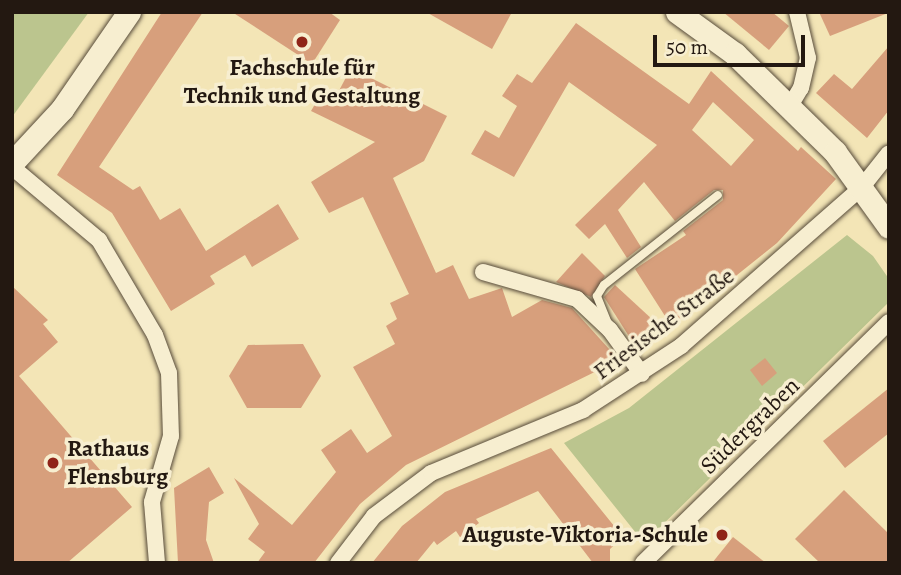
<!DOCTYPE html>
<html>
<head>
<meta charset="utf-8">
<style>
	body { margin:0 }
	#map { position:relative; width:901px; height:575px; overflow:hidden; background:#f3e5b6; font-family:Alegreya,serif }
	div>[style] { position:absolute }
	.green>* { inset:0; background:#bbc58e }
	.building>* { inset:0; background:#d79f7c }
	.roads { filter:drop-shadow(0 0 2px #574b3a) drop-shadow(0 0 2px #574b3a) }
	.lane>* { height:8px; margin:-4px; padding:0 4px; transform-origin:4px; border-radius:4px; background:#f7eed0 }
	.street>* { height:16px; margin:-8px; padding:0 8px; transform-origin:8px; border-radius:8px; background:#f7eed0 }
	.secondary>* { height:23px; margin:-11.5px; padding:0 11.5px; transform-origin:11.5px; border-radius:11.5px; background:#f7eed0 }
	.dots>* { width:19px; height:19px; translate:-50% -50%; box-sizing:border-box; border:4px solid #f7eed0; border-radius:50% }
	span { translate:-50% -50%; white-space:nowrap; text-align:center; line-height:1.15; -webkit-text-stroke:7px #f7eed0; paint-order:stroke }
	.poi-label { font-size:24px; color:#231811; font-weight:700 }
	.left { translate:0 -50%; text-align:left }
	.right { translate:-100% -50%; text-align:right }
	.street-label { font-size:24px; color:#231811 }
	.frame { position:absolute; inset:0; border:14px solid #231811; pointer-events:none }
	.scale { position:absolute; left:653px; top:35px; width:152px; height:32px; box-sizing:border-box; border:4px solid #231811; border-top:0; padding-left:9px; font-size:21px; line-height:24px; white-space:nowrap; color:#231811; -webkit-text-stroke:5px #f7eed0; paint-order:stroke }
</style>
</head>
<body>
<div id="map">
	<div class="green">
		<div style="clip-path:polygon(12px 12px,89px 12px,12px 117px)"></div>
		<div style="clip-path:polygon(847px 235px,873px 256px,889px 279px,889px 302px,644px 543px,564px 443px,629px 408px)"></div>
	</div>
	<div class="building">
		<div style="clip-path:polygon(162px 12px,203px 12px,99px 167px,133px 190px,140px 186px,160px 220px,180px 208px,206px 251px,278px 204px,299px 239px,252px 267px,245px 255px,210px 276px,215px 284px,171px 311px,112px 213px,57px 175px)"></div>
		<div style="clip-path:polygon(232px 12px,329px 12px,340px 20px,312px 64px)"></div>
		<div style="clip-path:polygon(426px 12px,512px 12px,492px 49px)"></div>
		<div style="clip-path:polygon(723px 12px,772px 12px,789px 26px,769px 50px)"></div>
		<div style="clip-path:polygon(819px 12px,888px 12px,888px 13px,830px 36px)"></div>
		<div style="clip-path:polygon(evenodd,576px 23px,689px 104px,711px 71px,798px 151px,801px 147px,836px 179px,777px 243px,672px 327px,635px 269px,686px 235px,683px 231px,723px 200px,723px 190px,714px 190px,675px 221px,644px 182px,618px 210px,641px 247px,627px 258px,605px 224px,589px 239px,575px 225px,657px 145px,569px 82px,514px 177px,471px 154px,485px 130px,499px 138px,517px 106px,502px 96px,517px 74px,532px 83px,576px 23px,713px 102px,754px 140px,731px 166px,692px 130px,713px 102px)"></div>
		<div style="clip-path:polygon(889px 46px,889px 110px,867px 138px,816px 93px,834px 74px,852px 89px)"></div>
		<div style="clip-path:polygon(351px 68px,447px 116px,424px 161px,393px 178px,436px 273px,453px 265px,469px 299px,502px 288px,512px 317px,542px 300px,572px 308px,619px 360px,406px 465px,360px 504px,314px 563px,257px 563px,265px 552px,248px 539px,259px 524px,234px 478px,292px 525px,336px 472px,321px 450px,351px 429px,367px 453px,392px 436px,353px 367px,395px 344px,386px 326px,397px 319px,390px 303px,409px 294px,363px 197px,329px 213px,311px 182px,375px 142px,311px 111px,321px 94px,334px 100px)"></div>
		<div style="clip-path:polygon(582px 253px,605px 276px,591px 297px,556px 282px)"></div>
		<div style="clip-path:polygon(615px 285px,666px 332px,637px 349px,604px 297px)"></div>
		<div style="clip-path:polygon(12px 286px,48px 320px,43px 324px,58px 342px,19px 376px,132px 507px,67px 563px,12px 563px)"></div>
		<div style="clip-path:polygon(303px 344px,321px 376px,301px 408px,247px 408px,229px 376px,248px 345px)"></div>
		<div style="clip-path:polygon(765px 358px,777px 373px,762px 386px,750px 370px)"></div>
		<div style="clip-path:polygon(889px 388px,889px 433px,845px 468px,823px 441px)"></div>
		<div style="clip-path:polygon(551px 448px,623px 537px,610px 549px,610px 563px,593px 563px,538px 491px,476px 519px,479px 523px,460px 537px,456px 531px,437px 545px,434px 541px,416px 563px,372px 563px,402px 526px,445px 492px)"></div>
		<div style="clip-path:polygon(209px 467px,224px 493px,209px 502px,206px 540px,214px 563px,178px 563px,174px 488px)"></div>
		<div style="clip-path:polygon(844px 490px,889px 534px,889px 563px,820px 563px,795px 539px)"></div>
		<div style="clip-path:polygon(733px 537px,766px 563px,712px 563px)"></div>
	</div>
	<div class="roads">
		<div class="lane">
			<div style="left:607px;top:321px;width:27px;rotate:-112deg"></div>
			<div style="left:597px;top:296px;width:13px;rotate:-58deg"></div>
			<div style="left:604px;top:285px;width:145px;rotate:-38.3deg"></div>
		</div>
		<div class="street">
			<div style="left:790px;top:106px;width:21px;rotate:-59deg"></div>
			<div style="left:801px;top:88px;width:31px;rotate:-77deg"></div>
			<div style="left:808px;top:58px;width:47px;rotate:-103.4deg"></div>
			<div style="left:12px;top:167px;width:114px;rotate:40deg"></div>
			<div style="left:99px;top:240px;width:110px;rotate:59.5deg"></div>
			<div style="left:155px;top:335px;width:40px;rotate:69.8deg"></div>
			<div style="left:169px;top:373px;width:63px;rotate:88.2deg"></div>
			<div style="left:171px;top:436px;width:69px;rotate:106.1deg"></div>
			<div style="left:152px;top:502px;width:61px;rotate:85.3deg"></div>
			<div style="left:483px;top:272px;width:98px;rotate:16deg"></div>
			<div style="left:577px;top:299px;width:45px;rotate:43.2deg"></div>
			<div style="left:610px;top:330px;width:54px;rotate:54deg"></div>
			<div style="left:338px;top:563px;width:59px;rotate:-52.5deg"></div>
			<div style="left:374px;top:516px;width:71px;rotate:-37deg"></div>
			<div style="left:431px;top:473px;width:165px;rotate:-22.5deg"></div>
			<div style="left:583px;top:410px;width:117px;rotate:-33.1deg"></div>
			<div style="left:681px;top:346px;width:241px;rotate:-41.3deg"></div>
			<div style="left:862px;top:187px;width:43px;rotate:-51.5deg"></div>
			<div style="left:643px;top:563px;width:344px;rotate:-44.4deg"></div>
		</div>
		<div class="secondary">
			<div style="left:677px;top:12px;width:72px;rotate:35.9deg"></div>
			<div style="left:735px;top:54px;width:140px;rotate:44.4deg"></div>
			<div style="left:835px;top:152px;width:92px;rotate:54.2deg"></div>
			<div style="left:12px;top:163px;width:74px;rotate:-47.2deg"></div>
			<div style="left:62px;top:109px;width:118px;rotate:-55.4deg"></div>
		</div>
	</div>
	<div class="dots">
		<div style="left:302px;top:42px;background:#8f2418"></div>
		<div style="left:53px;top:463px;background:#8f2418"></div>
		<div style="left:722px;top:535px;background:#8f2418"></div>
	</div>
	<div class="poi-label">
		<span style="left:302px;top:82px">Fachschule für<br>Technik und Gestaltung</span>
		<span class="left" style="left:67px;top:463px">Rathaus<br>Flensburg</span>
		<span class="right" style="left:708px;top:535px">Auguste-Viktoria-Schule</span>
	</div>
	<div class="street-label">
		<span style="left:664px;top:324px;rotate:-37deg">Friesische Straße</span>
		<span style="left:750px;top:426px;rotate:-44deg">Südergraben</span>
	</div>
	<div class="frame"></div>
	<div class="scale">50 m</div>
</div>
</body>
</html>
